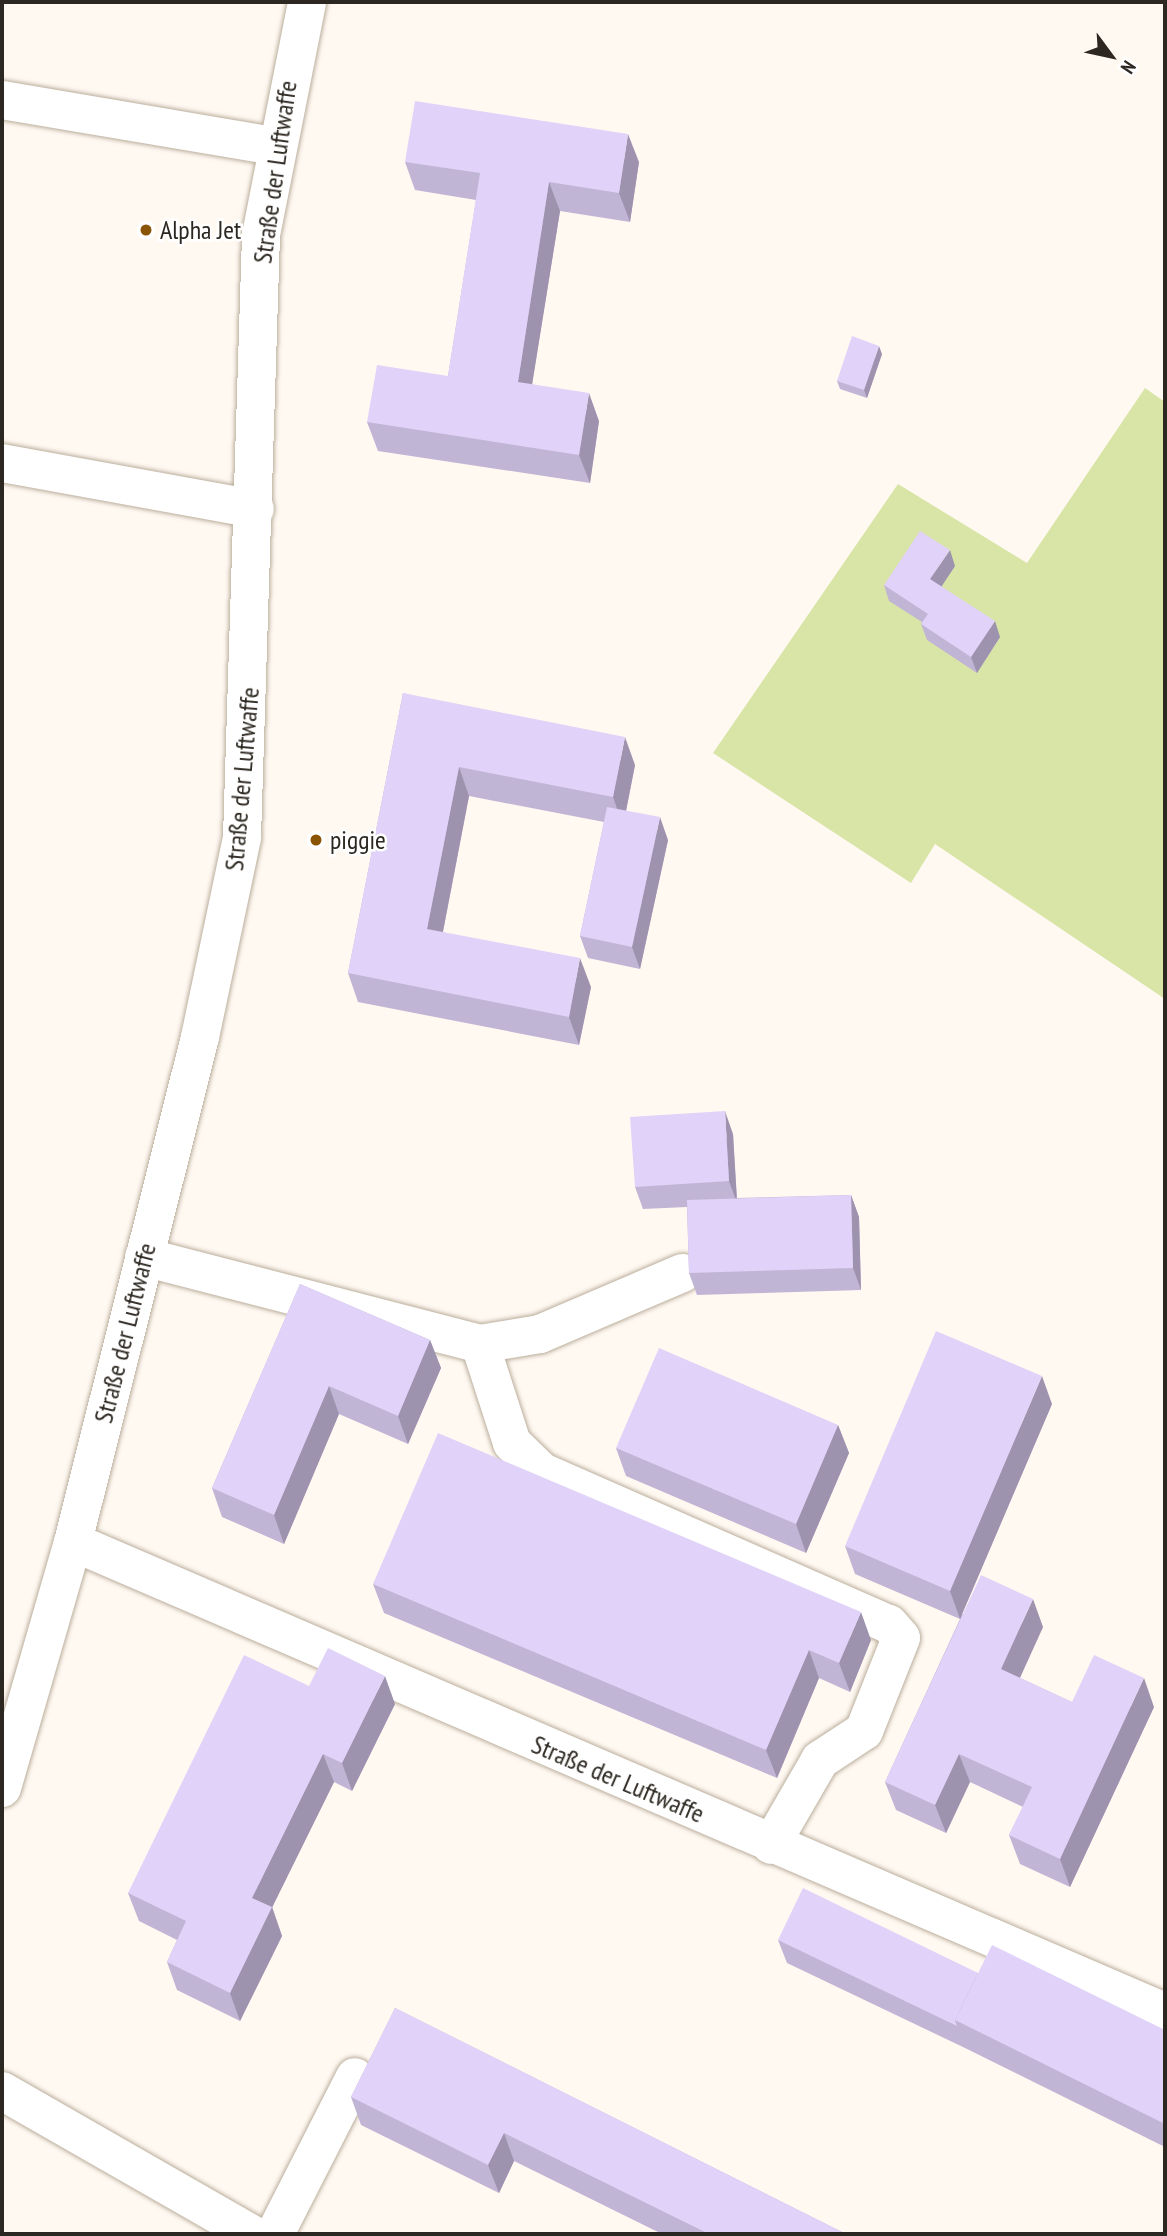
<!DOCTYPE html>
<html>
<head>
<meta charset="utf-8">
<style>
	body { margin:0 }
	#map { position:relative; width:1167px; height:2236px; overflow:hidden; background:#fff9f2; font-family:"PT Sans Narrow",sans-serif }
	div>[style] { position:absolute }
	.green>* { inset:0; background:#d8e5a7 }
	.roads { filter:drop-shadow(0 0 2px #bbae9c) drop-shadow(0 0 2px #bbae9c) }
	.minor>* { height:38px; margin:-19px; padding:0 19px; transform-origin:19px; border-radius:19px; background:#fff }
	.wall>* { inset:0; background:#c1b5d5 }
	.shaded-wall>* { inset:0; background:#9d93ae }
	.building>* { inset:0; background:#e0d2f8 }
	.dots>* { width:19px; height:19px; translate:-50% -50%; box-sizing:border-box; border:4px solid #fff; border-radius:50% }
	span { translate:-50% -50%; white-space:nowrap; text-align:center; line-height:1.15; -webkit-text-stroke:5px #fff; paint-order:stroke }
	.street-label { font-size:26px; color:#2c2720 }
	.poi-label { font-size:26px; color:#2c2720 }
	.left { translate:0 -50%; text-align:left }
	.frame { position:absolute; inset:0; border:4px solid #2c2720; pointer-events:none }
	.north { position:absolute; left:1076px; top:21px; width:70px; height:70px; -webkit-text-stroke:5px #fff; paint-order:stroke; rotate:123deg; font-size:19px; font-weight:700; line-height:28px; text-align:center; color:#2c2720 }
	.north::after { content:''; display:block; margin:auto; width:24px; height:32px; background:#2c2720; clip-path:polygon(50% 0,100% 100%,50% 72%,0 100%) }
</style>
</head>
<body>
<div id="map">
	<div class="green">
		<div style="clip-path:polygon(1145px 388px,1165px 402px,1165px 999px,935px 844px,911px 883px,713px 753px,898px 484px,1027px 563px)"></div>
	</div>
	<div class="roads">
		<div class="minor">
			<div style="left:2px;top:100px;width:277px;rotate:9.6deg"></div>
			<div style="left:2px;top:463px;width:257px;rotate:10.3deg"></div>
			<div style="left:144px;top:1257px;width:347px;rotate:14.5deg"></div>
			<div style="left:480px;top:1344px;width:61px;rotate:-9.5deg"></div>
			<div style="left:540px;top:1334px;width:155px;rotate:-23.2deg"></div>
			<div style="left:480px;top:1344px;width:104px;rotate:72.1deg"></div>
			<div style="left:512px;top:1443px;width:42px;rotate:44deg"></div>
			<div style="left:542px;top:1472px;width:379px;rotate:23.7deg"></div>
			<div style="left:889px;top:1624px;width:18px;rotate:49deg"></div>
			<div style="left:901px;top:1638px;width:100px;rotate:111.7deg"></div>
			<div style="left:864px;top:1731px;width:53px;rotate:146.6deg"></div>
			<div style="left:820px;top:1760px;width:98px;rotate:120deg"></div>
			<div style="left:73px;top:1542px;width:1189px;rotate:23.29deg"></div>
			<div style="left:2px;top:1788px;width:256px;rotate:-73.9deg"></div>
			<div style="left:73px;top:1542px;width:521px;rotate:-75.88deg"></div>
			<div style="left:200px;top:1037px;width:204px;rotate:-78.1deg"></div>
			<div style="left:242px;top:837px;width:602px;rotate:-88.19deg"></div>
			<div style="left:261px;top:235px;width:237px;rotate:-78.8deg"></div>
			<div style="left:2px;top:2091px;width:288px;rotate:29.8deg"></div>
			<div style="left:275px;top:2234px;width:176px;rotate:-63deg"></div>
		</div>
	</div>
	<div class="wall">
		<div style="clip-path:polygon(405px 162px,639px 162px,630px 222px,560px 211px,532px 384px,599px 421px,590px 483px,378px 451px,367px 422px,448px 376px,476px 200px,415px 190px)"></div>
		<div style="clip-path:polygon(882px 354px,867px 398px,840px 389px,837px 381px)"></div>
		<div style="clip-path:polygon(955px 566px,941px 586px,1000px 637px,977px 673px,927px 640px,921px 624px,922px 622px,889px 601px,884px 585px)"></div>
		<div style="clip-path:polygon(403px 693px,635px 765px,626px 811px,668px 840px,640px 969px,588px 958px,580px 936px,604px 822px,469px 796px,443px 932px,591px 987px,579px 1045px,358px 1002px,348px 973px)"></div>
		<div style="clip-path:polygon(733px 1134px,737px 1198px,851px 1195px,859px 1217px,861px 1290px,697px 1295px,689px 1273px,687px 1207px,643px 1209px,635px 1187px)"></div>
		<div style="clip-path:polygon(300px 1284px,430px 1340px,441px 1368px,408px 1444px,339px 1414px,284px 1544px,222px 1517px,212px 1488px)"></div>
		<div style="clip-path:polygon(1052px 1404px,962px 1614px,1043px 1627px,1020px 1678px,1072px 1702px,1154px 1707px,1070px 1887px,1020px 1864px,1009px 1835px,1023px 1807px,970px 1782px,946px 1833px,896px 1810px,885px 1782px,960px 1619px,855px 1574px,845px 1546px)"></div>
		<div style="clip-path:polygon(838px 1425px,849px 1453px,806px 1553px,626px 1476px,616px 1448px)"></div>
		<div style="clip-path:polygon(373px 1584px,871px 1640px,850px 1692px,819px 1678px,777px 1778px,384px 1613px)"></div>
		<div style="clip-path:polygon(309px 1686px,395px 1704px,352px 1791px,334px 1782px,272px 1907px,282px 1936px,240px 2021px,177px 1990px,167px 1962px,177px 1940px,139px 1921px,128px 1893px)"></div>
		<div style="clip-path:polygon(778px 1940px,978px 1973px,1165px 2030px,1165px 2147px,965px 2048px,787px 1963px)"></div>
		<div style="clip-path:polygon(395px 2008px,846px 2234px,662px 2234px,514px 2161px,499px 2193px,361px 2125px,351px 2097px)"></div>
	</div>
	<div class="shaded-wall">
		<div style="clip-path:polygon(628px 134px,639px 162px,630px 222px,619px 193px)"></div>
		<div style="clip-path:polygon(549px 182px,560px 211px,528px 410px,518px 382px)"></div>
		<div style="clip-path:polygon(879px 346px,882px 354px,867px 398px,864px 390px)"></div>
		<div style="clip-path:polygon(589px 393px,599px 421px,590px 483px,579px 455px)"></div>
		<div style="clip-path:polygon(950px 550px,955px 566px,936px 595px,930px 579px)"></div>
		<div style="clip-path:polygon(995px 621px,1000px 637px,977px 673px,971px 657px)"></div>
		<div style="clip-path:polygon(625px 737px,635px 765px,623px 826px,613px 797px)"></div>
		<div style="clip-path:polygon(459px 767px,469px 796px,438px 957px,427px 929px)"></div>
		<div style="clip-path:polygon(660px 817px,668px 840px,640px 969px,632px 947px)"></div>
		<div style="clip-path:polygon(580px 958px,591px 987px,579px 1045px,569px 1017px)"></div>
		<div style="clip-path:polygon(725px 1111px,733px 1134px,737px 1203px,729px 1181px)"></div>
		<div style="clip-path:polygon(851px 1195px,859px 1217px,861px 1290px,853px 1268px)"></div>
		<div style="clip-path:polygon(430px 1340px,441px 1368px,408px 1444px,398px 1416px)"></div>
		<div style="clip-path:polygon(1042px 1376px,1052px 1404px,960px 1619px,950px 1591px)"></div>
		<div style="clip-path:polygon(329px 1386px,339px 1414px,284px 1544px,274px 1515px)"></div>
		<div style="clip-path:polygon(838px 1425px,849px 1453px,806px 1553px,796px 1524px)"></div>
		<div style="clip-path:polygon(1033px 1599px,1043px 1627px,1011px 1697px,1001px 1669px)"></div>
		<div style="clip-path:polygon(861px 1612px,871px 1640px,850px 1692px,839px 1663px)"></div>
		<div style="clip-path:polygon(809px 1650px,819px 1678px,777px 1778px,766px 1750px)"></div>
		<div style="clip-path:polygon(385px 1676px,395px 1704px,352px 1791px,342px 1763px)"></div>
		<div style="clip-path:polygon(1144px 1678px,1154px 1707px,1070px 1887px,1060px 1859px)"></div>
		<div style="clip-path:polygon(323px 1754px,334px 1782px,263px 1926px,252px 1898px)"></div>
		<div style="clip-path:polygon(959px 1754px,970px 1782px,946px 1833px,935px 1805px)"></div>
		<div style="clip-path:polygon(272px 1907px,282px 1936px,240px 2021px,230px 1993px)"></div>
		<div style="clip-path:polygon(504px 2133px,514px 2161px,499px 2193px,488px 2165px)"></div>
	</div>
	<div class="building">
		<div style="clip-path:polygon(415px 101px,628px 134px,619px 193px,549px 182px,518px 382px,589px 393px,579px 455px,367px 422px,377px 365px,448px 376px,480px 173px,405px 162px)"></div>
		<div style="clip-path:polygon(852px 336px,879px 346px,864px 390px,837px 381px)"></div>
		<div style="clip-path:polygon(920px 531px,950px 550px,930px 579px,995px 621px,971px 657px,921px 624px,928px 614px,884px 585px)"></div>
		<div style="clip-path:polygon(403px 693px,625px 737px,613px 797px,459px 767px,427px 929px,580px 958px,569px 1017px,348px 973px)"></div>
		<div style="clip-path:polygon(607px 807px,660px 817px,632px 947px,580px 936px)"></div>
		<div style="clip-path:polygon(725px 1111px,729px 1181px,635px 1187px,630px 1117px)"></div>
		<div style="clip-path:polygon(851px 1195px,853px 1268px,689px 1273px,687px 1200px)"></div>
		<div style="clip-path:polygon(300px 1284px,430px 1340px,398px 1416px,329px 1386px,274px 1515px,212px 1488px)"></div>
		<div style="clip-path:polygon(936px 1331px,1042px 1376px,950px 1591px,845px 1546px)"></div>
		<div style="clip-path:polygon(659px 1348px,838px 1425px,796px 1524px,616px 1448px)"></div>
		<div style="clip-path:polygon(438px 1433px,861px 1612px,839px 1663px,809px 1650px,766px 1750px,373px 1584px)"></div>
		<div style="clip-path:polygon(981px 1575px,1033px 1599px,1001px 1669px,1072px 1702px,1094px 1655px,1144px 1678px,1060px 1859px,1009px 1835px,1032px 1787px,959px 1754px,935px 1805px,885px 1782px)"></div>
		<div style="clip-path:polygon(328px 1648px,385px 1676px,342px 1763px,323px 1754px,252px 1898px,272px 1907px,230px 1993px,167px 1962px,186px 1921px,128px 1893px,244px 1655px,309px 1686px)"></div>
		<div style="clip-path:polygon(803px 1888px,978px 1973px,955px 2020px,957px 2026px,778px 1940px)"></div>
		<div style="clip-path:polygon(992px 1945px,1165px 2030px,1165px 2124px,955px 2020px)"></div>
		<div style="clip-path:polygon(395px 2008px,846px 2234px,709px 2234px,504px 2133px,488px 2165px,351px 2097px)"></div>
	</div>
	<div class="dots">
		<div style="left:146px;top:230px;background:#8b5506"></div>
		<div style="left:316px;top:840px;background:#8b5506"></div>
	</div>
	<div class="street-label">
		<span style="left:275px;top:172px;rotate:-82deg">Straße der Luftwaffe</span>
		<span style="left:242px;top:779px;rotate:-85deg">Straße der Luftwaffe</span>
		<span style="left:125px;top:1333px;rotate:-76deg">Straße der Luftwaffe</span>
		<span style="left:618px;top:1779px;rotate:23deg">Straße der Luftwaffe</span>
	</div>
	<div class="poi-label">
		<span class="left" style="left:160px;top:230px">Alpha Jet</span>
		<span class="left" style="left:330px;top:840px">piggie</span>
	</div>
	<div class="frame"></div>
	<div class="north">N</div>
</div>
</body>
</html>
